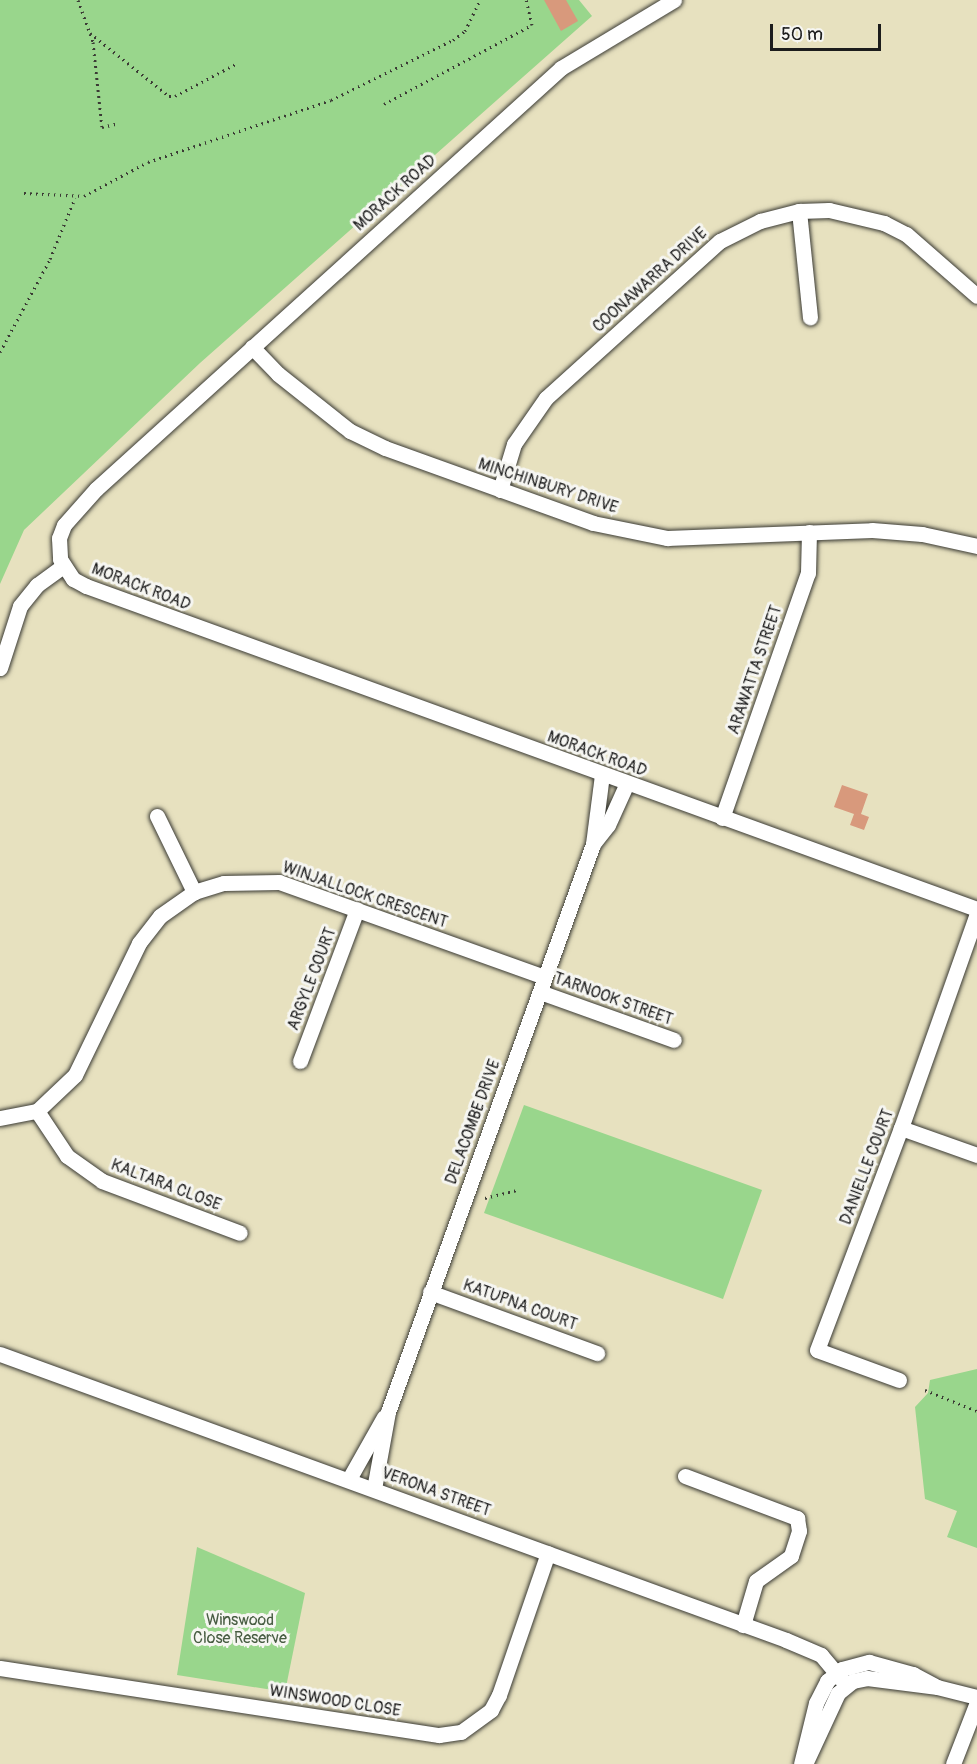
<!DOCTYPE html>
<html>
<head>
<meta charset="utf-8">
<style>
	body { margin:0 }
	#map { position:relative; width:977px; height:1764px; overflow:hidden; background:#e7e1bf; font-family:Pangolin,sans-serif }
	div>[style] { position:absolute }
	.green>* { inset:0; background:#99d68c }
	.building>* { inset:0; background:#d8997c }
	.path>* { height:3px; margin-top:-1.5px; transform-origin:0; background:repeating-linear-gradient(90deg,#3a3a34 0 1.5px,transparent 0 6px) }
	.roads { filter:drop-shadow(0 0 2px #3a3a34) drop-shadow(0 0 2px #3a3a34) }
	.minor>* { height:15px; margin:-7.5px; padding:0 7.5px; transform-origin:7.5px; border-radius:7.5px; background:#fff }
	span { translate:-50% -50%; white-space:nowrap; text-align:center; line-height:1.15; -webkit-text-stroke:6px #f6f6f2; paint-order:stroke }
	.street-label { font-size:16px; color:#1c1c1c }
	.park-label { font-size:16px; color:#485d43 }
	.scale { position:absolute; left:770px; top:24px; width:111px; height:27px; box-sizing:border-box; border:3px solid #1c1c1c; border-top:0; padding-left:8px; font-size:18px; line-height:21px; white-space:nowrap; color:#1c1c1c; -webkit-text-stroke:4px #f6f6f2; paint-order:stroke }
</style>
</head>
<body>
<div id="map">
	<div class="green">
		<div style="clip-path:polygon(0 0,579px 0,592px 16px,200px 363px,24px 530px,0 584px)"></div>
		<div style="clip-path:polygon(524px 1105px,762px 1190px,723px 1299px,484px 1213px)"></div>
		<div style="clip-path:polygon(977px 1369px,977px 1548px,947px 1537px,957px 1511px,925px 1499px,915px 1407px,928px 1393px,930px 1380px)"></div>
		<div style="clip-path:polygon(197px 1547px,305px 1593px,285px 1692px,177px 1675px)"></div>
	</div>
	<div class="building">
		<div style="clip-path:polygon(544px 0,566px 0,578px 21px,561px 31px)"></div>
		<div style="clip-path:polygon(842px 785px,868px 794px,861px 814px,869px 817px,864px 830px,850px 825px,854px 814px,834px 807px)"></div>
	</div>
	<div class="path">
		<div style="left:78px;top:0;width:45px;rotate:70.3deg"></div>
		<div style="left:93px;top:42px;width:85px;rotate:84deg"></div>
		<div style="left:102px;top:127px;width:17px;rotate:-13deg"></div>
		<div style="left:90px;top:33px;width:101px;rotate:38.6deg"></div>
		<div style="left:169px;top:96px;width:6px"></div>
		<div style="left:175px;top:96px;width:69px;rotate:-27.7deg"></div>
		<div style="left:384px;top:104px;width:168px;rotate:-28.1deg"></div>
		<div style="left:532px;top:25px;width:26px;rotate:-103deg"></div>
		<div style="left:24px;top:193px;width:60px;rotate:2.9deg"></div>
		<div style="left:84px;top:196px;width:72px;rotate:-28deg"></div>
		<div style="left:148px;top:162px;width:193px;rotate:-18.7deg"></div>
		<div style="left:331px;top:100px;width:136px;rotate:-26.2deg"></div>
		<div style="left:453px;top:40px;width:15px;rotate:-37deg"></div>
		<div style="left:465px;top:31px;width:34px;rotate:-64deg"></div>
		<div style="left:0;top:352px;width:106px;rotate:-61.7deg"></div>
		<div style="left:50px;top:259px;width:66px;rotate:-67.7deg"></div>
		<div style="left:485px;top:1198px;width:33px;rotate:-14deg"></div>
		<div style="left:925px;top:1390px;width:56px;rotate:22deg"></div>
	</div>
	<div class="roads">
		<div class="minor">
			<div style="left:674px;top:0;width:132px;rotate:149deg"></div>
			<div style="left:561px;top:68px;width:627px;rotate:137.84deg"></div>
			<div style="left:96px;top:489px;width:48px;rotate:131.6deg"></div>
			<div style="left:64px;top:525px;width:14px;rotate:111deg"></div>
			<div style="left:59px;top:538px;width:21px;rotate:87deg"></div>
			<div style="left:60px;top:559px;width:24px;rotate:57deg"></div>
			<div style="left:73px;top:579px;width:15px;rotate:28deg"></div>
			<div style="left:86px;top:586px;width:948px;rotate:19.93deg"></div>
			<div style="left:799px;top:211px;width:107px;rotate:84.1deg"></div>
			<div style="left:252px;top:347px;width:37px;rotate:46deg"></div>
			<div style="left:278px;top:374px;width:92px;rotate:38.4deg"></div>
			<div style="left:350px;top:431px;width:39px;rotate:26deg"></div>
			<div style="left:385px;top:448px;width:221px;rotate:19.8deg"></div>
			<div style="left:593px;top:523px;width:76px;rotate:11.5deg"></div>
			<div style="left:667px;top:538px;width:205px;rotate:-2.2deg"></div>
			<div style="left:872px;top:530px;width:50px;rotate:4.6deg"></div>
			<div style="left:922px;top:534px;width:56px;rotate:12.3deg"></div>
			<div style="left:500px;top:490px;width:48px;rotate:-73.1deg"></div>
			<div style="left:514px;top:444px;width:56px;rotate:-55.2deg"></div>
			<div style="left:546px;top:398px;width:234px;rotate:-42.1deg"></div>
			<div style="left:720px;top:241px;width:45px;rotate:-26.6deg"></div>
			<div style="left:760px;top:221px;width:40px;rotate:-14.4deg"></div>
			<div style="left:799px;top:211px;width:30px;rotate:-2deg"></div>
			<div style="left:829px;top:210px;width:57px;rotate:13.3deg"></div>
			<div style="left:884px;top:223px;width:25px;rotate:27deg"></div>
			<div style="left:906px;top:234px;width:94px;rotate:41.1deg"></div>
			<div style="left:0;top:668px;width:65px;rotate:-72.1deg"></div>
			<div style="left:20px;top:606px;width:27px;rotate:-51deg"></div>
			<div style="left:37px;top:585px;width:32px;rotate:-36deg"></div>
			<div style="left:157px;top:816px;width:85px;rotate:64deg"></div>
			<div style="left:722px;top:818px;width:260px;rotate:-70.7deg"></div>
			<div style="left:808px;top:573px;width:41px;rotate:-88.6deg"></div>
			<div style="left:593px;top:844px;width:24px;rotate:-52deg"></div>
			<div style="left:608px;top:825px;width:46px;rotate:-65.7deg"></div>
			<div style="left:540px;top:992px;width:142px;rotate:19.7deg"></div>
			<div style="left:300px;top:1061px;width:162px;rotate:-69.4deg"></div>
			<div style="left:37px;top:1111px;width:54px;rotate:56.3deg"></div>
			<div style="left:67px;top:1156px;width:43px;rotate:35.5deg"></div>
			<div style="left:102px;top:1181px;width:147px;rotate:20.6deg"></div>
			<div style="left:0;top:1118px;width:38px;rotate:-11deg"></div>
			<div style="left:37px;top:1111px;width:52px;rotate:-43.5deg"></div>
			<div style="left:75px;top:1075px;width:147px;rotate:-64.1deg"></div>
			<div style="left:139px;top:943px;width:34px;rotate:-52deg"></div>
			<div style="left:160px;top:916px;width:42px;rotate:-35.2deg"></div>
			<div style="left:194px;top:892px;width:31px;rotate:-17deg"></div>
			<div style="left:224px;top:883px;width:55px;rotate:-1deg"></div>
			<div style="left:279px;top:882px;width:282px;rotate:19.7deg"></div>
			<div style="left:901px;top:1128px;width:81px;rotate:19.6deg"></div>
			<div style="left:430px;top:1292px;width:178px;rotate:20.1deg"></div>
			<div style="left:0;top:1354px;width:836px;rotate:19.99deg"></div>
			<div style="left:786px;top:1640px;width:38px;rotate:23deg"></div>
			<div style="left:821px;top:1655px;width:39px;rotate:50deg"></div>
			<div style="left:899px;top:1380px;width:87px;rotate:-159.9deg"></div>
			<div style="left:817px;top:1350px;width:237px;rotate:-69.3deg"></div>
			<div style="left:901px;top:1128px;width:228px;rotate:-70.5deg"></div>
			<div style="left:685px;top:1476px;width:120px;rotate:20.6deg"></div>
			<div style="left:797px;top:1518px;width:13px;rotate:81deg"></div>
			<div style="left:799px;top:1531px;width:26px;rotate:108deg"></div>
			<div style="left:791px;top:1556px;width:43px;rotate:144.5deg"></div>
			<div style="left:756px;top:1581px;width:46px;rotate:106.5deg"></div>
			<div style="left:349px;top:1479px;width:71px;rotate:-60.6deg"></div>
			<div style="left:374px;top:1489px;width:78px;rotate:-79.7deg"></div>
			<div style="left:388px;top:1412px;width:604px;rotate:-70.15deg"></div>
			<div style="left:593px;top:844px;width:70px;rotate:-82.6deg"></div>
			<div style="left:0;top:1668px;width:444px;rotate:8.7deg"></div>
			<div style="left:439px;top:1735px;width:22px;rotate:-8deg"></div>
			<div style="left:461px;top:1732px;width:37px;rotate:-36deg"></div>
			<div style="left:491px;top:1710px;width:17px;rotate:-62deg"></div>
			<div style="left:499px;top:1695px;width:150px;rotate:-71deg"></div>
			<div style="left:801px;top:1764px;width:63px;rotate:-76.2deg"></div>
			<div style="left:816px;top:1703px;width:25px;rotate:-63deg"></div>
			<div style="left:827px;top:1681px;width:19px;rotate:-39deg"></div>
			<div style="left:842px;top:1669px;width:28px;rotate:-15deg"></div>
			<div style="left:869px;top:1662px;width:46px;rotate:15.3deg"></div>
			<div style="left:913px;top:1674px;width:24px;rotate:28deg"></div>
			<div style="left:805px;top:1764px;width:78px;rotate:-65.1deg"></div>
			<div style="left:838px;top:1693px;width:19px;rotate:-39deg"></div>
			<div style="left:853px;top:1681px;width:14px;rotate:-12deg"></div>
			<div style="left:867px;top:1678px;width:71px;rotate:7.3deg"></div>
			<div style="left:937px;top:1687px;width:41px;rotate:14deg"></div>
			<div style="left:953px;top:1764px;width:66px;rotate:-68.8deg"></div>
		</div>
	</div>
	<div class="street-label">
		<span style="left:395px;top:193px;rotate:-42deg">MORACK ROAD</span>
		<span style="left:650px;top:280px;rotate:-42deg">COONAWARRA DRIVE</span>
		<span style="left:548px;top:486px;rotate:18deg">MINCHINBURY DRIVE</span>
		<span style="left:141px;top:587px;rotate:21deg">MORACK ROAD</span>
		<span style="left:755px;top:670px;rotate:-71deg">ARAWATTA STREET</span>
		<span style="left:597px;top:754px;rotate:20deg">MORACK ROAD</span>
		<span style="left:365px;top:895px;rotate:19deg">WINJALLOCK CRESCENT</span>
		<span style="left:312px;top:979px;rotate:-69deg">ARGYLE COURT</span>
		<span style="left:613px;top:999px;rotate:20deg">TARNOOK STREET</span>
		<span style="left:473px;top:1122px;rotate:-70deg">DELACOMBE DRIVE</span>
		<span style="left:867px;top:1167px;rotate:-69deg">DANIELLE COURT</span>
		<span style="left:166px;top:1185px;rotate:21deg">KALTARA CLOSE</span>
		<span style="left:520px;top:1305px;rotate:20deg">KATUPNA COURT</span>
		<span style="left:436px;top:1492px;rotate:20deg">VERONA STREET</span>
		<span style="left:335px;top:1701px;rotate:9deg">WINSWOOD CLOSE</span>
	</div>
	<div class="park-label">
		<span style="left:240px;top:1629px">Winswood<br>Close Reserve</span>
	</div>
	<div class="scale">50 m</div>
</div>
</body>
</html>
